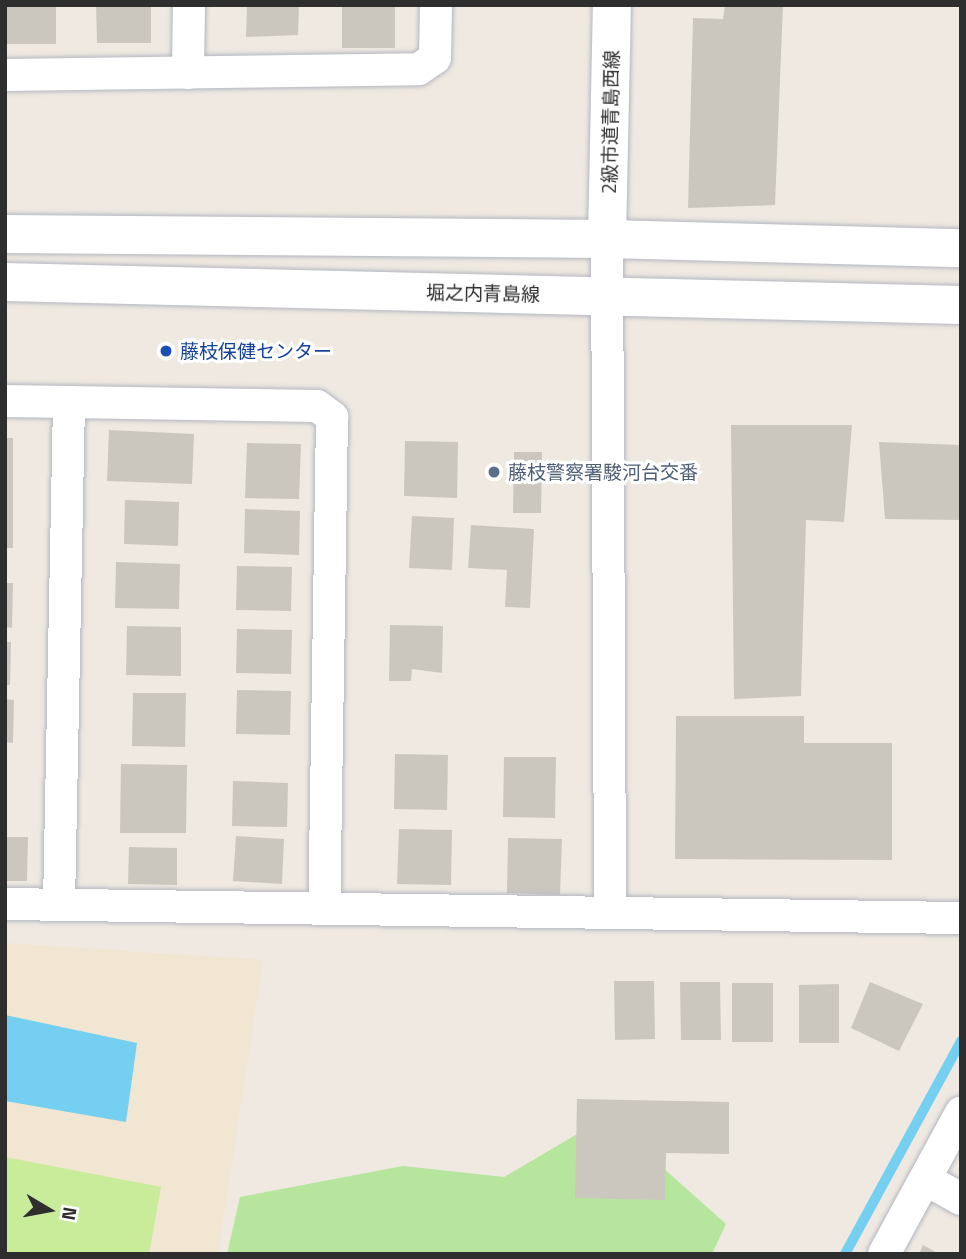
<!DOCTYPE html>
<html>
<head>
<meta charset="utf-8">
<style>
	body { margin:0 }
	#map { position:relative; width:966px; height:1259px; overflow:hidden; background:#efe9e1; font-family:"Titillium Web","Noto Sans JP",sans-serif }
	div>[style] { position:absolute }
	.education>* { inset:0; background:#f0e6d1 }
	.green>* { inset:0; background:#b6e59e }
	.pitch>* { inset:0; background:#c9ec9a }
	.water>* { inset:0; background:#75cff0 }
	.stream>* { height:10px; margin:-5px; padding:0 5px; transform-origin:5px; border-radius:5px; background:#75cff0 }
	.building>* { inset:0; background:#cbc7bf }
	.roads { filter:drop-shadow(0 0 2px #b4b7c1) drop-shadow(0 0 2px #b4b7c1) }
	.street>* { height:32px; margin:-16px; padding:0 16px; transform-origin:16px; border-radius:16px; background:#fff }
	.secondary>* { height:38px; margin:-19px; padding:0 19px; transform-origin:19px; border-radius:19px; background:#fff }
	.dots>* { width:19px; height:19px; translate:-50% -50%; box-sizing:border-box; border:4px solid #fff; border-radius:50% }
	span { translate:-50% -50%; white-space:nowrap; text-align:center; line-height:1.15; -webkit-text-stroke:6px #fff; paint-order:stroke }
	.street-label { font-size:19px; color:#2e2e2e }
	.transit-label { font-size:19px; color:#164399 }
	.left { translate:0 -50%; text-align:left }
	.service-label { font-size:19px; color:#4e5e75 }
	.frame { position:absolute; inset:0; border:7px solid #2e2e2e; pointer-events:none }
	.north { position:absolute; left:14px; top:1175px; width:70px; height:70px; -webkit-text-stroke:5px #fff; paint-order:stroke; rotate:100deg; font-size:19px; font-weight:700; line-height:28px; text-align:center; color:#2e2e2e }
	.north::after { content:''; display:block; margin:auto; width:24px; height:32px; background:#2e2e2e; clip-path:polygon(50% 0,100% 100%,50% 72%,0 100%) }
</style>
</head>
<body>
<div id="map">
	<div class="education">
		<div style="clip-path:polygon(5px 943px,263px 960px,218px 1254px,5px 1254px)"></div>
	</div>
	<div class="green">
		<div style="clip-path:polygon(606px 1117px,726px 1224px,712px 1254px,227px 1254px,240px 1197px,403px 1166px,504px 1177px)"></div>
	</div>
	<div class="pitch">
		<div style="clip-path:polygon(5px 1157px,161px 1187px,149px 1254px,5px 1254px)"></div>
	</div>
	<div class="water">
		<div style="clip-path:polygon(5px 1015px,137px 1043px,126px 1122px,5px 1101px)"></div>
	</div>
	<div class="stream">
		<div style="left:845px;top:1254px;width:243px;rotate:-61.4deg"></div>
	</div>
	<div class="building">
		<div style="clip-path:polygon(5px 5px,56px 5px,56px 44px,5px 44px)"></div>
		<div style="clip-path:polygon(96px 5px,151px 5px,151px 43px,97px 43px)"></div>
		<div style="clip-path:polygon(247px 5px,299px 5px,298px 35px,246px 37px)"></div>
		<div style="clip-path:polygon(342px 5px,395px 5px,395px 48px,342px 48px)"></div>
		<div style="clip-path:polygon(725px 5px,783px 5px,775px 205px,688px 208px,693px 18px,723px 19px)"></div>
		<div style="clip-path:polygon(731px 425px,852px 425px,844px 522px,806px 520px,801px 696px,734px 699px)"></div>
		<div style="clip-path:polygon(109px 430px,194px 434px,192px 484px,107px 481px)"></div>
		<div style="clip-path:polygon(5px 438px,13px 438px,13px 548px,5px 548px)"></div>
		<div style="clip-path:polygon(405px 441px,458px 442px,457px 498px,404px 496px)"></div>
		<div style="clip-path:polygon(879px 442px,961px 445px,961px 520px,885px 519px)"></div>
		<div style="clip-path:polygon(247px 443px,301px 444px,299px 499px,245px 498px)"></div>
		<div style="clip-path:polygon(514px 452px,542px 452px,541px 513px,513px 513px)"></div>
		<div style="clip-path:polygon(125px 500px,179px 502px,178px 546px,124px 544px)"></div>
		<div style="clip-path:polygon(245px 509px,300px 511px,299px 555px,244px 553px)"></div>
		<div style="clip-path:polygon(412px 516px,454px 518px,452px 570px,409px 568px)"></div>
		<div style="clip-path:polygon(471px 525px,534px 529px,530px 608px,505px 607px,507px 570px,468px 568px)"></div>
		<div style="clip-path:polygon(116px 562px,180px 564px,179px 609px,115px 608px)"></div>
		<div style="clip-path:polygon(237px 566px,292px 567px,291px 611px,236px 610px)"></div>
		<div style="clip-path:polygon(5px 583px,13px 583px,12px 628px,5px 627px)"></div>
		<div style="clip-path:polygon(390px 625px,443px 626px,442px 673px,412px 669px,411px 681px,389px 681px)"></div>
		<div style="clip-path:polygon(127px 626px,181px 627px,181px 676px,126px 675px)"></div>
		<div style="clip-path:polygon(237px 629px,292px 630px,291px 674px,236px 673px)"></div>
		<div style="clip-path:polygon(5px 642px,11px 642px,10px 685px,5px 685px)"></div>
		<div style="clip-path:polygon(237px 690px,291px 691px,290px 735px,236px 734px)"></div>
		<div style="clip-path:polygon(133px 693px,186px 693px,185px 747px,132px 746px)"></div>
		<div style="clip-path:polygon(5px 699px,14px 700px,13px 743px,5px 742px)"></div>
		<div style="clip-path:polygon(676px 716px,804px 716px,804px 743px,892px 743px,892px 860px,675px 859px)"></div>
		<div style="clip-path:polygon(395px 754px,448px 755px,447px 810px,394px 809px)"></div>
		<div style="clip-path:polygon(504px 757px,556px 757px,555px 818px,503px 817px)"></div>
		<div style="clip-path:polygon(121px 764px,187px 765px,186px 833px,120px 833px)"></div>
		<div style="clip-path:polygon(233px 781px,288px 783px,287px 827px,232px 826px)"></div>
		<div style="clip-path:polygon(399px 829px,452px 830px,451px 885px,397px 884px)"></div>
		<div style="clip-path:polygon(236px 836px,284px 839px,282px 884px,233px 881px)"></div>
		<div style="clip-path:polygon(5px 837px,28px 837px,27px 881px,5px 881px)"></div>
		<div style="clip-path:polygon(508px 838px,562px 839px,560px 895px,507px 893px)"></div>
		<div style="clip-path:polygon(129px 847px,177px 848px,177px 885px,128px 884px)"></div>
		<div style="clip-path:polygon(614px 981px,654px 981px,655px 1039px,615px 1040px)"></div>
		<div style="clip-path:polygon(680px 982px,720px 982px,721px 1040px,681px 1040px)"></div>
		<div style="clip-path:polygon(870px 982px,923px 1004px,899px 1051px,851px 1028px)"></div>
		<div style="clip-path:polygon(732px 983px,773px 983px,773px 1042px,732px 1042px)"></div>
		<div style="clip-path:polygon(839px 984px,839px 1043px,799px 1043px,799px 985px)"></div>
		<div style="clip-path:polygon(577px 1099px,729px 1102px,729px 1154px,666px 1153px,665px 1200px,575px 1198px)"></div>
		<div style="clip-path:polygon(923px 1245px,939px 1254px,919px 1254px)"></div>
	</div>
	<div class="roads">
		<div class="street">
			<div style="left:188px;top:73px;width:68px;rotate:-89.2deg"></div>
			<div style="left:5px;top:75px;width:414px;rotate:-0.8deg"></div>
			<div style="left:419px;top:69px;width:19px;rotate:-35deg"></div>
			<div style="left:435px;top:58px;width:53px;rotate:-88.9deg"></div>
			<div style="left:607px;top:239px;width:673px;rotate:89.74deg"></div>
			<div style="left:5px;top:401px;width:312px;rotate:0.9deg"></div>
			<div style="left:317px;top:406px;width:19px;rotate:36deg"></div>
			<div style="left:332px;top:417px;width:492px;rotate:90.9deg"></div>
			<div style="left:5px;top:904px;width:956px;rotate:0.84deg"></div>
			<div style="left:59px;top:905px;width:503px;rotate:-88.86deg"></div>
			<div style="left:925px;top:1179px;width:41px;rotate:29.1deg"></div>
			<div style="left:884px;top:1254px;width:161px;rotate:-61.4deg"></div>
		</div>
		<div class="secondary">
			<div style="left:5px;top:234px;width:602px;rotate:0.48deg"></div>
			<div style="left:607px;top:239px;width:354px;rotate:1.5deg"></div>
			<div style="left:607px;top:239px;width:234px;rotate:-88.8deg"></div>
			<div style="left:5px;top:282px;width:956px;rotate:1.38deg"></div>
		</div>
	</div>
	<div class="dots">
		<div style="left:166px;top:351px;background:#1a4fb4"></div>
		<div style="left:494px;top:472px;background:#5c6f8a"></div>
	</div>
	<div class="street-label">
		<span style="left:610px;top:122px;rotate:-89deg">2級市道青島西線</span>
		<span style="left:483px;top:293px;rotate:1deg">堀之内青島線</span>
	</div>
	<div class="transit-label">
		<span class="left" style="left:180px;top:351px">藤枝保健センター</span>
	</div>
	<div class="service-label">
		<span class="left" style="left:508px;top:472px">藤枝警察署駿河台交番</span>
	</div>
	<div class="frame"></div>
	<div class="north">N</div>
</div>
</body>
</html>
